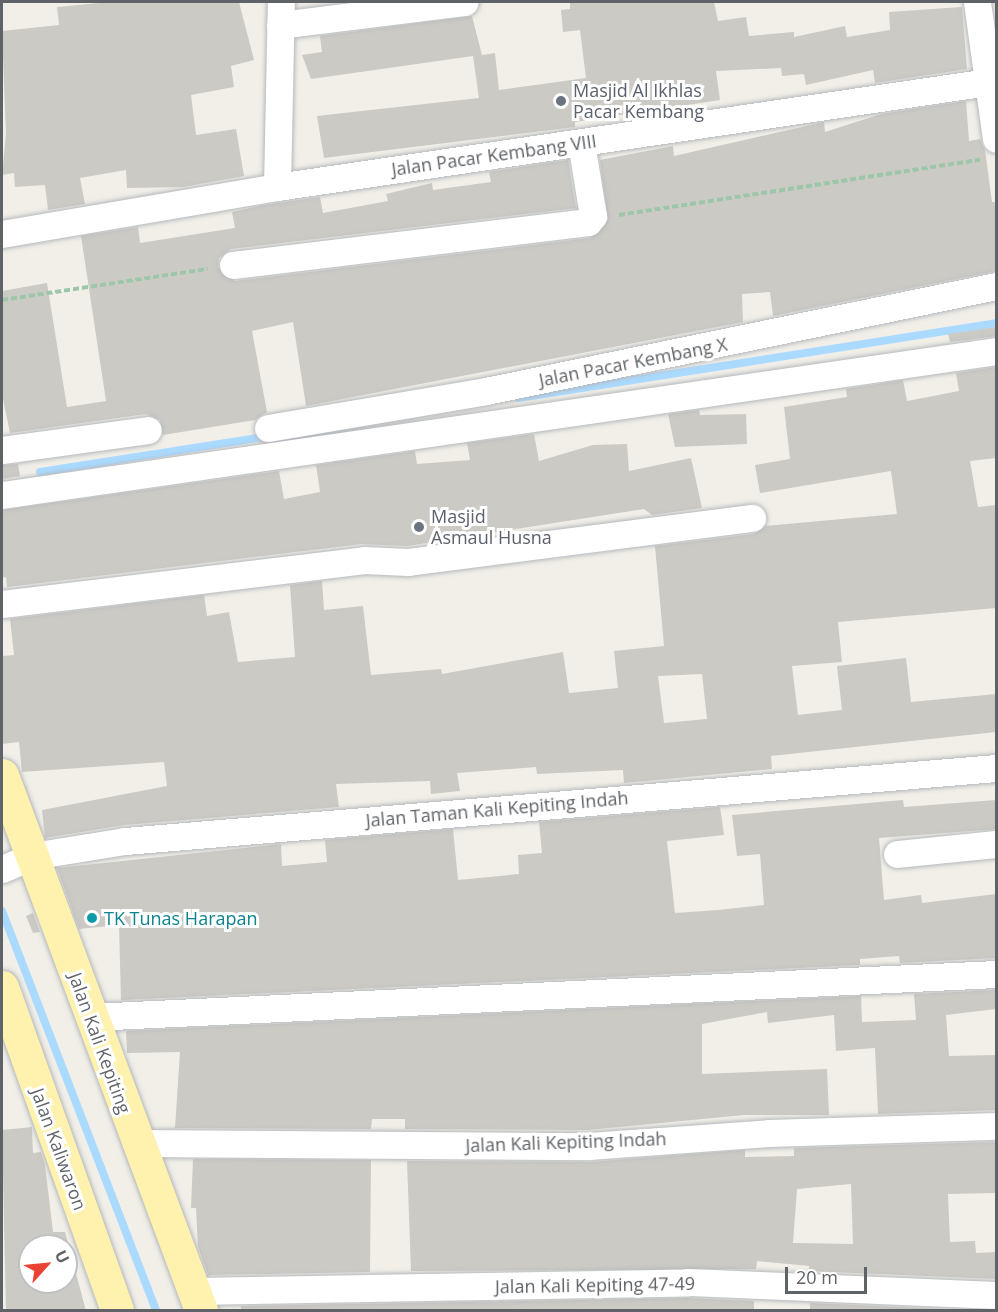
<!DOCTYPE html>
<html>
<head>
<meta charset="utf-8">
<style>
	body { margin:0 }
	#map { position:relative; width:998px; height:1312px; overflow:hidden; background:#f1efe8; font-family:"Open Sans",sans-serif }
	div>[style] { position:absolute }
	.stream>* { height:8px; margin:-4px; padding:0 4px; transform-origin:4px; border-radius:4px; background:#aadaff }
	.building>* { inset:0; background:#cccac5 }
	.path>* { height:4px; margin-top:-2px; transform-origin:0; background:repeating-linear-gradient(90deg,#9cc7a9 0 6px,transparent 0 9px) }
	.roads { filter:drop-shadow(0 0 2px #b5b8bc) drop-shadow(0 0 2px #b5b8bc) }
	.minor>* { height:27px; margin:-13.5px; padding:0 13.5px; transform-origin:13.5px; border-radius:13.5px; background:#fff }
	.major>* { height:33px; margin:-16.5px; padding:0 16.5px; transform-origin:16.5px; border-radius:16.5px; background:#fff2af }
	.dots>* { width:16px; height:16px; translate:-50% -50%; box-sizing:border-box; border:3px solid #fff; border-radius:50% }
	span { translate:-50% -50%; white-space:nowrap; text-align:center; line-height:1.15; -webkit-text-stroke:6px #fff; paint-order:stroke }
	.worship-label { font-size:18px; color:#5b616d }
	.left { translate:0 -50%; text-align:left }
	.street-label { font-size:18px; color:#5f6368 }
	.culture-label { font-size:18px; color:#0d838f }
	.frame { position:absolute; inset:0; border:3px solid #5f6368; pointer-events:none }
	.north { position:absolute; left:18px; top:1234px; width:60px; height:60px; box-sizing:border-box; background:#fff; border:2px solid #bfc1c3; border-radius:50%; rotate:63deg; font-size:16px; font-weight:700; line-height:24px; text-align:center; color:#5f6368 }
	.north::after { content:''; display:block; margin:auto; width:21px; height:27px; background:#ea4335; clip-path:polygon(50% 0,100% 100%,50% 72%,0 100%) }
	.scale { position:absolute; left:785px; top:1267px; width:82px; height:27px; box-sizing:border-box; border:3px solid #5f6368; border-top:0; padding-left:8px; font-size:18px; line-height:21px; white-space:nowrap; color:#5f6368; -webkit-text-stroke:4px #fff; paint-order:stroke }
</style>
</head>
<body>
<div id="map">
	<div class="stream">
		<div style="left:518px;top:398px;width:484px;rotate:-8.9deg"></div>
		<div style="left:40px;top:472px;width:234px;rotate:-8.9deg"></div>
		<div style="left:2px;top:911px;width:428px;rotate:68.9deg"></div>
	</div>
	<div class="building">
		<div style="clip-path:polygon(110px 2px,239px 2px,254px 60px,231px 66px,234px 87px,191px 95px,196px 135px,236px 129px,244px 176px,183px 187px,127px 188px,126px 170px,80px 178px,85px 204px,48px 210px,45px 185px,15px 187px,14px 173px,2px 175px,6px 134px,2px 31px,59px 25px,57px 7px)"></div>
		<div style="clip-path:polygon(570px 2px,714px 2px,718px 21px,746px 17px,749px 36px,794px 32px,794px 37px,845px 26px,847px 37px,890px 30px,889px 12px,962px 7px,967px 69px,875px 83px,873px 70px,806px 85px,804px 74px,782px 76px,781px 68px,716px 71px,720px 100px,575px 122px,575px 127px,324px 158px,317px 116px,479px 98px,473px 56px,311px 79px,302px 55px,322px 52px,320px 36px,472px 16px,482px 55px,495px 53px,499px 90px,586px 78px,580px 30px,563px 32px,561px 10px,570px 9px)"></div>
		<div style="clip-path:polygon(966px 101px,969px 141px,980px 139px,985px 150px,992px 202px,996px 202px,996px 271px,773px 316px,770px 292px,742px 294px,743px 322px,306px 406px,293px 322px,252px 331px,267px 412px,255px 420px,163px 435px,160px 420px,146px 414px,10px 433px,2px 394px,2px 291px,47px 283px,67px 407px,106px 401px,81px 236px,138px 227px,140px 243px,235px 228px,232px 212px,264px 205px,320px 197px,323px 213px,388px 201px,386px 194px,432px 183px,433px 190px,491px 182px,489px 172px,568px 160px,576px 208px,231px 249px,219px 258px,218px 267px,235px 281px,590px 238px,608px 220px,600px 160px,673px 146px,674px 156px,824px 122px,825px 132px,881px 114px)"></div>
		<div style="clip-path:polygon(996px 327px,996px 336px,950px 342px,948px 334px)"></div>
		<div style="clip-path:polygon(evenodd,996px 367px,996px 458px,970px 461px,978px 507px,996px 505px,996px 608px,838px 622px,842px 662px,792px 666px,798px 715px,842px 710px,837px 666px,906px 658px,911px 702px,996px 694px,996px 732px,771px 756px,772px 769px,624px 783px,623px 770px,537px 774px,536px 767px,457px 773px,460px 791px,431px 794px,430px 781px,336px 784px,339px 807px,124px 825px,45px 838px,42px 810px,167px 786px,164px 762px,22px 772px,19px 742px,2px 744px,2px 656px,14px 655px,10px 619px,204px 595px,207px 616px,229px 612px,238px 662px,295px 657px,290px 585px,322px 581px,324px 610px,363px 606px,371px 675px,441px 669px,442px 674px,563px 652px,569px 693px,618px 688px,614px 651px,664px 646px,655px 546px,754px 534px,765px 526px,897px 514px,891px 471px,760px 493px,755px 465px,790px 459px,784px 407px,847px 397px,846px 389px,903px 380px,907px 401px,959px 391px,956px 373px,996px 367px,702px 674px,707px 719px,664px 723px,658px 676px,702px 674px)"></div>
		<div style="clip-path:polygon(699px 410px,700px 415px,746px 414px,747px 444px,675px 447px,668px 414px)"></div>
		<div style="clip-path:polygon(534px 434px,539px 461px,593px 445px,627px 444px,629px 471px,691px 458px,702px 508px,652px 515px,644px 509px,407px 546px,362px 544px,7px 587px,6px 577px,2px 578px,2px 510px,279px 471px,284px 499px,320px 492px,316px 465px,415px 451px,417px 464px,470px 460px,467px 443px)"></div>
		<div style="clip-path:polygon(18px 464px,20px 476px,2px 479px,2px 465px)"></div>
		<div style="clip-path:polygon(903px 800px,904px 807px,996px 800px,996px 829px,879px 838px,884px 900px,921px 895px,922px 903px,996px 894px,996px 958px,900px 963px,899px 956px,860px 959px,860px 965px,121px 1000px,119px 925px,79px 929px,57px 868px,281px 844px,282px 866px,327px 862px,325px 840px,453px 829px,458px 880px,519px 874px,518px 855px,542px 853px,539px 822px,720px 807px,724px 835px,667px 841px,675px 913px,718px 910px,764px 905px,760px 854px,737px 856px,732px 815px)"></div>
		<div style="clip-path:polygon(33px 913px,40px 932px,33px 933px,26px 916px)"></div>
		<div style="clip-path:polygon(996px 990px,996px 1009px,946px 1015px,949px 1056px,996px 1055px,996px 1110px,878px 1114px,875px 1048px,836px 1051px,834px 1015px,768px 1023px,767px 1012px,702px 1024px,702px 1074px,827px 1069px,829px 1115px,744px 1115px,588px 1130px,405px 1129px,405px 1119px,372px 1119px,371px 1129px,175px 1128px,180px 1052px,127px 1053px,126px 1031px,861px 996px,862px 1022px,916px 1020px,914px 994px)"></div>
		<div style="clip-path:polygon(evenodd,32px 1127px,33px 1153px,41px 1152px,45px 1165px,53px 1232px,65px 1232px,86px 1311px,6px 1311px,2px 1130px,32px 1127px,30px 1246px,66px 1246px,66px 1282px,30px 1282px,30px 1246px)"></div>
		<div style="clip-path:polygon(evenodd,996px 1142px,996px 1193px,948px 1194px,950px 1242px,975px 1241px,976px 1253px,996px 1252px,996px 1279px,809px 1271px,809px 1266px,757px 1261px,756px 1269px,411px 1271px,407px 1161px,590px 1162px,745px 1150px,745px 1157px,794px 1156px,794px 1148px,996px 1142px,851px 1184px,853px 1244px,793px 1243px,797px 1189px,851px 1184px)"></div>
		<div style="clip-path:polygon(193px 1159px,371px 1160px,370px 1272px,208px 1275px,198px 1247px,196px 1208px,191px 1208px)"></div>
		<div style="clip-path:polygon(687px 1298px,754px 1301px,754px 1311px,241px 1311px,241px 1306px)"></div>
		<div style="clip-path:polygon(810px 1303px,990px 1311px,810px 1311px)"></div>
	</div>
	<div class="path">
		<div style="left:619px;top:215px;width:365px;rotate:-8.7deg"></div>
		<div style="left:2px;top:300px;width:208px;rotate:-8.6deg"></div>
	</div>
	<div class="roads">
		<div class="minor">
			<div style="left:977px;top:2px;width:138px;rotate:82.1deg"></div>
			<div style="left:280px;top:25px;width:186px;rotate:-7.1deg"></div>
			<div style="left:277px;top:187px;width:185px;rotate:-88.8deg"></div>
			<div style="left:2px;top:234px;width:279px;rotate:-9.7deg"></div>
			<div style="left:277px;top:187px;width:719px;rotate:-8.4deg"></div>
			<div style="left:233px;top:265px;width:358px;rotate:-6.9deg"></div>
			<div style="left:588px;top:222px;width:8px;rotate:-50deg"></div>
			<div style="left:593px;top:216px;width:74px;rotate:-99.3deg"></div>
			<div style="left:268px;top:428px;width:221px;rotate:-9.6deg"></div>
			<div style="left:486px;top:391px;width:521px;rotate:-11.63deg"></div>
			<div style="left:2px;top:450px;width:147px;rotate:-7.8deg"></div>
			<div style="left:2px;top:495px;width:1004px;rotate:-8.24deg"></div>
			<div style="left:2px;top:604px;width:365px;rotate:-6.9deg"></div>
			<div style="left:364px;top:560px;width:44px;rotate:2.6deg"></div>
			<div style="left:408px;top:562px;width:347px;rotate:-7.3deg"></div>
			<div style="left:897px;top:854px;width:100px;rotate:-5.8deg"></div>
			<div style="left:2px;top:869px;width:33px;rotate:-23deg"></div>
			<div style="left:32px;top:856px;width:94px;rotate:-9.2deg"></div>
			<div style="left:125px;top:841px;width:874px;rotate:-4.79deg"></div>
			<div style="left:91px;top:1017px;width:906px;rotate:-2.72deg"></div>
			<div style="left:136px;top:1143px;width:453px;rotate:0.4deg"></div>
			<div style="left:589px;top:1146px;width:180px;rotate:-4.1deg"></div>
			<div style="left:769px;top:1133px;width:227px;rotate:-1.8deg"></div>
			<div style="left:194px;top:1291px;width:493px;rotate:-1deg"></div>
			<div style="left:687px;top:1282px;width:309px;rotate:2.4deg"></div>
		</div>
		<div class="major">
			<div style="left:2px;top:775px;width:571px;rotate:69.6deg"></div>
			<div style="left:2px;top:987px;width:343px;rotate:70.4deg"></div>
		</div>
	</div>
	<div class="dots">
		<div style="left:561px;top:101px;background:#6b7280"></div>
		<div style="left:419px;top:527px;background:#6b7280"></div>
		<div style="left:92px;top:918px;background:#0f9aa8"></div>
	</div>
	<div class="worship-label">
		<span class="left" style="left:573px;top:101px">Masjid Al Ikhlas<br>Pacar Kembang</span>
		<span class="left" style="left:431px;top:527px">Masjid<br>Asmaul Husna</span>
	</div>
	<div class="street-label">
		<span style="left:494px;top:155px;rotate:-8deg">Jalan Pacar Kembang VIII</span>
		<span style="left:633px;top:362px;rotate:-11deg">Jalan Pacar Kembang X</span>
		<span style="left:497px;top:809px;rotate:-5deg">Jalan Taman Kali Kepiting Indah</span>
		<span style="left:100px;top:1043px;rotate:70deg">Jalan Kali Kepiting</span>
		<span style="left:566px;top:1142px;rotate:-2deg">Jalan Kali Kepiting Indah</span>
		<span style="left:59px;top:1149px;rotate:70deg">Jalan Kaliwaron</span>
		<span style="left:595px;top:1285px;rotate:-1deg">Jalan Kali Kepiting 47-49</span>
	</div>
	<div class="culture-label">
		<span class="left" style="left:104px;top:918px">TK Tunas Harapan</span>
	</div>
	<div class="frame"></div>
	<div class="north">U</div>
	<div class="scale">20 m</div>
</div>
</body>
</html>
